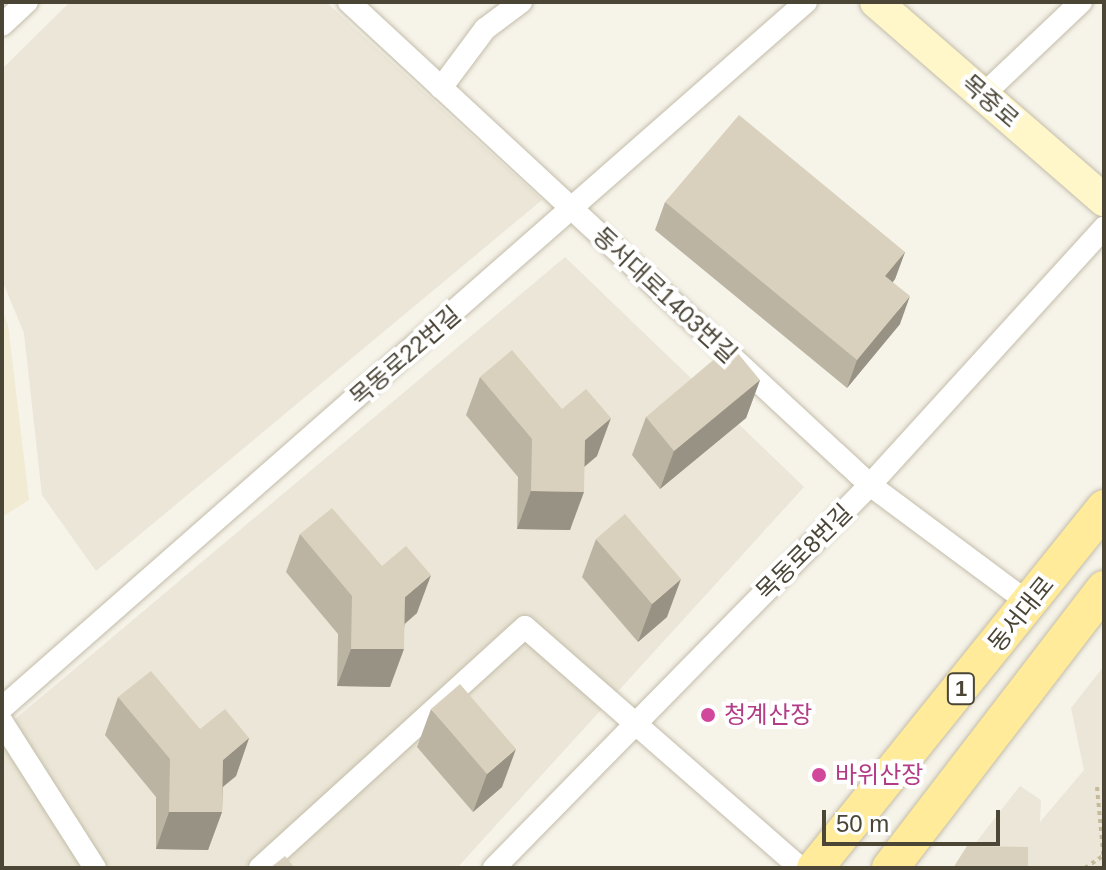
<!DOCTYPE html>
<html>
<head>
<meta charset="utf-8">
<style>
	body { margin:0 }
	#map { position:relative; width:1106px; height:870px; overflow:hidden; background:#f6f3e9; font-family:Arial,"Noto Sans KR",sans-serif }
	div>[style] { position:absolute }
	.residential>* { inset:0; background:#ebe6d7 }
	.education>* { inset:0; background:#f0ebd2 }
	.path>* { height:4px; margin-top:-2px; transform-origin:0; background:repeating-linear-gradient(90deg,#c6ba9a 0 4px,transparent 0 8px) }
	.roads { filter:drop-shadow(0 0 2px #c3bdaa) drop-shadow(0 0 2px #c3bdaa) }
	.street>* { height:22px; margin:-11px; padding:0 11px; transform-origin:11px; border-radius:11px; background:#fff }
	.secondary>* { height:32px; margin:-16px; padding:0 16px; transform-origin:16px; border-radius:16px; background:#fff7ca }
	.primary>* { height:36px; margin:-18px; padding:0 18px; transform-origin:18px; border-radius:18px; background:#ffeb99 }
	.wall>* { inset:0; background:#bbb4a3 }
	.shaded-wall>* { inset:0; background:#989284 }
	.building>* { inset:0; background:#d9d1bd }
	.dots>* { width:22px; height:22px; translate:-50% -50%; box-sizing:border-box; border:4px solid #fff; border-radius:50% }
	span { translate:-50% -50%; white-space:nowrap; text-align:center; line-height:1.15; -webkit-text-stroke:8px #fff; paint-order:stroke }
	.shield-label span { padding:2px 6px; background:#fff; border:2px solid; border-radius:6px; -webkit-text-stroke-width:0 }
	.shield-label { font-size:22px; color:#4b4536; font-weight:700 }
	.street-label { font-size:24px; color:#4b4536 }
	.hotel-label { font-size:24px; color:#b23c85 }
	.left { translate:0 -50%; text-align:left }
	.frame { position:absolute; inset:0; border:4px solid #4b4536; pointer-events:none }
	.scale { position:absolute; left:822px; top:810px; width:178px; height:36px; box-sizing:border-box; border:4px solid #4b4536; border-top:0; padding-left:10px; font-size:24px; line-height:28px; white-space:nowrap; color:#4b4536; -webkit-text-stroke:6px #fff; paint-order:stroke }
</style>
</head>
<body>
<div id="map">
	<div class="residential">
		<div style="clip-path:polygon(70px 2px,326px 2px,542px 200px,96px 571px,42px 495px,24px 333px,2px 280px,2px 69px)"></div>
		<div style="clip-path:polygon(565px 257px,804px 487px,457px 868px,2px 868px,2px 730px)"></div>
		<div style="clip-path:polygon(1104px 666px,1104px 868px,956px 868px,1020px 786px,1041px 800px,1040px 822px,1084px 770px,1071px 708px)"></div>
	</div>
	<div class="education">
		<div style="clip-path:polygon(2px 310px,8px 325px,29px 500px,2px 517px)"></div>
	</div>
	<div class="path">
		<div style="left:1097px;top:787px;width:75px;rotate:84.7deg"></div>
		<div style="left:1085px;top:868px;width:22px;rotate:-34deg"></div>
	</div>
	<div class="roads">
		<div class="street">
			<div style="left:349px;top:2px;width:710px;rotate:42.83deg"></div>
			<div style="left:870px;top:485px;width:199px;rotate:36.6deg"></div>
			<div style="left:2px;top:25px;width:34px;rotate:-43deg"></div>
			<div style="left:441px;top:88px;width:74px;rotate:-53.3deg"></div>
			<div style="left:485px;top:29px;width:45px;rotate:-36.9deg"></div>
			<div style="left:983px;top:95px;width:135px;rotate:-43.5deg"></div>
			<div style="left:2px;top:708px;width:1070px;rotate:-41.29deg"></div>
			<div style="left:2px;top:722px;width:173px;rotate:57.5deg"></div>
			<div style="left:260px;top:868px;width:358px;rotate:-42.3deg"></div>
			<div style="left:525px;top:627px;width:366px;rotate:41.2deg"></div>
			<div style="left:494px;top:868px;width:537px;rotate:-45.53deg"></div>
			<div style="left:870px;top:485px;width:348px;rotate:-47.7deg"></div>
		</div>
		<div class="secondary">
			<div style="left:876px;top:2px;width:302px;rotate:41deg"></div>
		</div>
		<div class="primary">
			<div style="left:815px;top:868px;width:462px;rotate:-51.2deg"></div>
			<div style="left:890px;top:868px;width:352px;rotate:-52.5deg"></div>
		</div>
	</div>
	<div class="wall">
		<div style="clip-path:polygon(665px 202px,905px 252px,895px 279px,893px 282px,900px 324px,847px 388px,655px 230px)"></div>
		<div style="clip-path:polygon(480px 377px,597px 456px,584px 467px,570px 530px,517px 529px,518px 477px,466px 415px)"></div>
		<div style="clip-path:polygon(760px 380px,746px 418px,660px 489px,632px 455px,646px 417px)"></div>
		<div style="clip-path:polygon(300px 534px,417px 613px,405px 624px,390px 687px,337px 686px,338px 634px,286px 572px)"></div>
		<div style="clip-path:polygon(596px 539px,667px 617px,638px 642px,582px 577px)"></div>
		<div style="clip-path:polygon(118px 697px,200px 729px,249px 738px,236px 776px,223px 787px,222px 812px,208px 850px,156px 849px,156px 797px,105px 735px)"></div>
		<div style="clip-path:polygon(431px 709px,502px 787px,473px 812px,417px 747px)"></div>
	</div>
	<div class="shaded-wall">
		<div style="clip-path:polygon(905px 252px,895px 279px,875px 304px,885px 276px)"></div>
		<div style="clip-path:polygon(910px 296px,900px 324px,847px 388px,857px 360px)"></div>
		<div style="clip-path:polygon(760px 380px,746px 418px,660px 489px,674px 451px)"></div>
		<div style="clip-path:polygon(611px 418px,597px 456px,571px 478px,585px 440px)"></div>
		<div style="clip-path:polygon(531px 491px,584px 492px,570px 530px,517px 529px)"></div>
		<div style="clip-path:polygon(431px 575px,417px 613px,391px 635px,405px 597px)"></div>
		<div style="clip-path:polygon(681px 579px,667px 617px,638px 642px,652px 604px)"></div>
		<div style="clip-path:polygon(351px 649px,404px 649px,390px 687px,337px 686px)"></div>
		<div style="clip-path:polygon(249px 738px,236px 776px,209px 798px,223px 760px)"></div>
		<div style="clip-path:polygon(516px 749px,502px 787px,473px 812px,487px 774px)"></div>
		<div style="clip-path:polygon(169px 812px,222px 812px,208px 850px,156px 849px)"></div>
	</div>
	<div class="building">
		<div style="clip-path:polygon(739px 115px,905px 252px,885px 276px,910px 296px,857px 360px,665px 202px)"></div>
		<div style="clip-path:polygon(731px 345px,760px 380px,674px 451px,646px 417px)"></div>
		<div style="clip-path:polygon(512px 350px,562px 409px,586px 389px,611px 418px,585px 440px,584px 492px,531px 491px,532px 439px,480px 377px)"></div>
		<div style="clip-path:polygon(332px 508px,382px 566px,406px 546px,431px 575px,405px 597px,404px 649px,351px 649px,352px 596px,300px 534px)"></div>
		<div style="clip-path:polygon(625px 514px,681px 579px,652px 604px,596px 539px)"></div>
		<div style="clip-path:polygon(151px 671px,200px 729px,225px 709px,249px 738px,223px 760px,222px 812px,169px 812px,170px 759px,118px 697px)"></div>
		<div style="clip-path:polygon(460px 684px,516px 749px,487px 774px,431px 709px)"></div>
		<div style="clip-path:polygon(967px 846px,1028px 847px,1028px 868px,953px 868px)"></div>
		<div style="clip-path:polygon(285px 856px,295px 868px,270px 868px)"></div>
	</div>
	<div class="dots">
		<div style="left:708px;top:715px;background:#d1479c"></div>
		<div style="left:819px;top:775px;background:#d1479c"></div>
	</div>
	<div class="shield-label">
		<span style="left:961px;top:689px">1</span>
	</div>
	<div class="street-label">
		<span style="left:990px;top:101px;rotate:41deg">목중로</span>
		<span style="left:665px;top:295px;rotate:43deg">동서대로1403번길</span>
		<span style="left:405px;top:356px;rotate:-41deg">목동로22번길</span>
		<span style="left:804px;top:552px;rotate:-45deg">목동로8번길</span>
		<span style="left:1021px;top:614px;rotate:-51deg">동서대로</span>
	</div>
	<div class="hotel-label">
		<span class="left" style="left:724px;top:715px">청계산장</span>
		<span class="left" style="left:835px;top:775px">바위산장</span>
	</div>
	<div class="frame"></div>
	<div class="scale">50 m</div>
</div>
</body>
</html>
